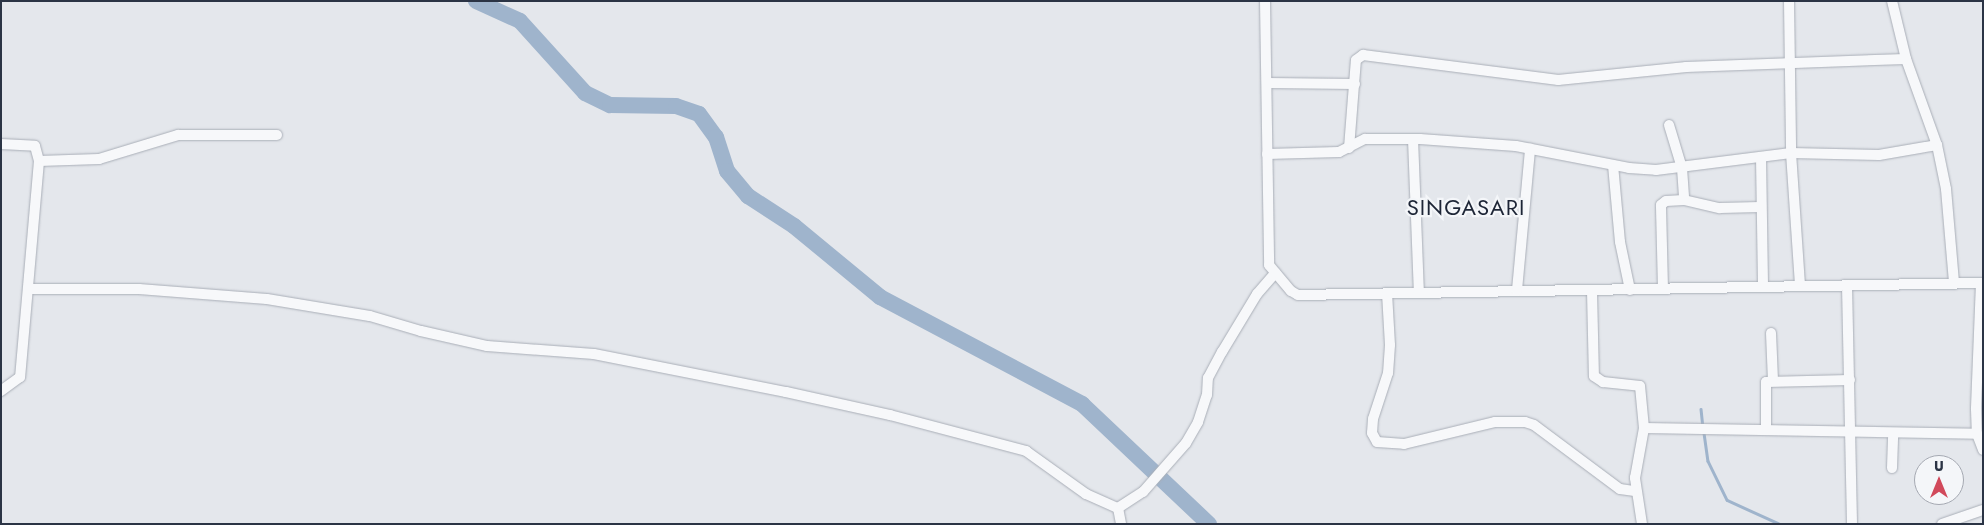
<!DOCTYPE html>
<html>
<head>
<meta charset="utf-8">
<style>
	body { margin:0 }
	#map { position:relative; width:1984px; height:525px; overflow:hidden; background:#e4e7ec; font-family:Jost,sans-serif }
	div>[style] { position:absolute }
	.stream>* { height:2.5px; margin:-1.25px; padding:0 1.25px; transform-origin:1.25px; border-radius:1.25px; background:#9fb4cc }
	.river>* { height:16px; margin:-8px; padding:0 8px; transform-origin:8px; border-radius:8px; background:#9fb4cc }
	.roads { filter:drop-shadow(0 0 1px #a9aeb7) drop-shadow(0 0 1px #a9aeb7) }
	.minor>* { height:10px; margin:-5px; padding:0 5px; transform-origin:5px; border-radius:5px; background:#f7f8fa }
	span { translate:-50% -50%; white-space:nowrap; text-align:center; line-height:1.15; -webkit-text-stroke:4.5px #f4f6f9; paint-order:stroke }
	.quarter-label { font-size:22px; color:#1d2536; letter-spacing:1px }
	.frame { position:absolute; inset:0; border:2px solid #2b3445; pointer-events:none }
	.north { position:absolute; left:1914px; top:455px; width:50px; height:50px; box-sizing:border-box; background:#f4f6f9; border:1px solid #a4a8b1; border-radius:50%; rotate:0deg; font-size:14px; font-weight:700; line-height:20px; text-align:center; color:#2b3445 }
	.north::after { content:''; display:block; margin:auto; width:18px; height:22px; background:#d1495b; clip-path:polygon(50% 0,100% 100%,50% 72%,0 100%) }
</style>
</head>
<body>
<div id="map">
	<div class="stream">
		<div style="left:1701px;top:409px;width:18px;rotate:84deg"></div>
		<div style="left:1704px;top:433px;width:28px;rotate:82deg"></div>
		<div style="left:1708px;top:461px;width:43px;rotate:64deg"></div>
		<div style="left:1727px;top:500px;width:58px;rotate:24.4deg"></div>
	</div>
	<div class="river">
		<div style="left:476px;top:1px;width:48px;rotate:24.4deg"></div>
		<div style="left:520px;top:21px;width:97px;rotate:47.9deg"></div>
		<div style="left:585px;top:93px;width:28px;rotate:26deg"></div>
		<div style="left:610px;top:105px;width:66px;rotate:0.9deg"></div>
		<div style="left:676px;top:106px;width:24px;rotate:19deg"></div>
		<div style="left:699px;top:114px;width:29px;rotate:54deg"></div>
		<div style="left:716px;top:137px;width:36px;rotate:72deg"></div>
		<div style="left:727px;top:171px;width:33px;rotate:50deg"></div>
		<div style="left:748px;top:196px;width:55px;rotate:33.1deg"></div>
		<div style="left:794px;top:226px;width:112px;rotate:39.5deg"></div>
		<div style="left:880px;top:297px;width:229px;rotate:27.9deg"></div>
		<div style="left:1082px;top:404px;width:175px;rotate:43.4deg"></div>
	</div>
	<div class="roads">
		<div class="minor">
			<div style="left:1265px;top:1px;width:264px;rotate:89.1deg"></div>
			<div style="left:1269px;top:265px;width:34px;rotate:50deg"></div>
			<div style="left:1291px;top:291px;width:8px;rotate:30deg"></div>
			<div style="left:1298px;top:295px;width:685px;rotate:-1deg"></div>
			<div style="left:1789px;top:1px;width:152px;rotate:89.2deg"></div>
			<div style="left:1791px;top:153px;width:133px;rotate:86.1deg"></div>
			<div style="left:1892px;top:1px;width:60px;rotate:76.4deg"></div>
			<div style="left:1268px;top:83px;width:87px;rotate:0.7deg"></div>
			<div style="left:1669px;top:125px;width:45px;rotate:73.2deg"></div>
			<div style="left:1682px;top:168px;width:32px;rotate:86deg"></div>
			<div style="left:1684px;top:200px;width:37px;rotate:13deg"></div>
			<div style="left:1720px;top:208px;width:40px;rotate:-1.4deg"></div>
			<div style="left:1413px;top:139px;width:154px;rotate:87.8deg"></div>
			<div style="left:1px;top:144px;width:34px;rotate:3deg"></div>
			<div style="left:35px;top:146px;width:16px;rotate:75deg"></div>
			<div style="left:39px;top:161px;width:217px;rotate:95deg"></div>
			<div style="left:20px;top:377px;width:24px;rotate:144deg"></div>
			<div style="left:1349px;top:148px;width:88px;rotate:-85.5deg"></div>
			<div style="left:1356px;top:60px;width:9px;rotate:-36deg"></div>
			<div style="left:1363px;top:55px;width:197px;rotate:7.3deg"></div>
			<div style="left:1558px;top:80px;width:129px;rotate:-5.8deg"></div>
			<div style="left:1686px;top:67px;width:220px;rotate:-2.1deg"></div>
			<div style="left:1906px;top:59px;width:91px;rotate:70.2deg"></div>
			<div style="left:1937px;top:145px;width:45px;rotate:78.4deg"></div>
			<div style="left:1946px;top:189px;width:94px;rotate:85.1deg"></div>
			<div style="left:1267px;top:154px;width:72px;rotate:-1.6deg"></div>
			<div style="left:1339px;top:152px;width:29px;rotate:-27deg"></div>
			<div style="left:1365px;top:139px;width:55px"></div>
			<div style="left:1420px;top:139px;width:96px;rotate:4.2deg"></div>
			<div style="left:1516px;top:146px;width:115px;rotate:11deg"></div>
			<div style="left:1629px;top:168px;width:27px;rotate:4deg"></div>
			<div style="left:1656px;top:170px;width:136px;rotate:-7.2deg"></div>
			<div style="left:1791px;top:153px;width:88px;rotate:1.3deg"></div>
			<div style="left:1879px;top:155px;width:59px;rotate:-9.8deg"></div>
			<div style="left:1761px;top:157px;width:130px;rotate:89.1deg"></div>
			<div style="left:39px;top:161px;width:60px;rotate:-1.9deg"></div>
			<div style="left:99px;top:159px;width:83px;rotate:-16.9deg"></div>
			<div style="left:178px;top:135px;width:99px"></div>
			<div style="left:1613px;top:165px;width:77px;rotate:84.8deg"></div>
			<div style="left:1620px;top:242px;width:49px;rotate:78.2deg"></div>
			<div style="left:1981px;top:283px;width:126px;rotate:92.3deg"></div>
			<div style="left:1976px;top:409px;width:25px;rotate:88deg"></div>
			<div style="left:1977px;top:434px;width:17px;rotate:69deg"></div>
			<div style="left:1847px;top:285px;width:239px;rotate:88.8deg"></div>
			<div style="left:29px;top:289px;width:110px"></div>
			<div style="left:139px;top:289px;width:128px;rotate:4.5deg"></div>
			<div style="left:267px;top:299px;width:104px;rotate:9.4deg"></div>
			<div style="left:370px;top:316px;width:53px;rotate:16.4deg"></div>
			<div style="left:421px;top:331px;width:68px;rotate:12.8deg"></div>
			<div style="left:487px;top:346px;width:107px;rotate:4.3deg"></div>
			<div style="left:594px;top:354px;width:196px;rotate:11.2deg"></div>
			<div style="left:786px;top:392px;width:107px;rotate:12.5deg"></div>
			<div style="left:890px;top:415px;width:141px;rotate:14.8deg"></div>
			<div style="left:1026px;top:451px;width:74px;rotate:35.6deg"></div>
			<div style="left:1086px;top:494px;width:35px;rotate:24deg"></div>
			<div style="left:1118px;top:508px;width:30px;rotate:-33deg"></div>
			<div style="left:1143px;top:492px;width:65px;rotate:-48.7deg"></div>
			<div style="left:1186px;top:443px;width:24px;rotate:-60deg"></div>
			<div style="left:1198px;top:422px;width:28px;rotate:-72deg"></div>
			<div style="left:1207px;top:395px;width:17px;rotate:-87deg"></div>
			<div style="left:1208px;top:378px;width:30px;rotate:-62deg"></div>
			<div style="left:1222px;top:352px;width:68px;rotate:-58.9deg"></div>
			<div style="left:1257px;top:294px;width:28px;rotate:-49deg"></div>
			<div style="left:1663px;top:289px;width:84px;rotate:-91.4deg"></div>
			<div style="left:1661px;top:205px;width:6px;rotate:-39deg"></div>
			<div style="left:1666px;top:201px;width:18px;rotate:-3deg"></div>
			<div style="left:1517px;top:290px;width:142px;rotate:-84.7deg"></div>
			<div style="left:1592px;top:291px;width:85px;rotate:88.7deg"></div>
			<div style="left:1594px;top:376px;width:11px;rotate:34deg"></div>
			<div style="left:1603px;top:382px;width:37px;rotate:6deg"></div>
			<div style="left:1640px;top:386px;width:42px;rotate:84.6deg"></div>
			<div style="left:1644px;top:428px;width:333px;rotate:1deg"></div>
			<div style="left:1387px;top:293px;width:52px;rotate:86.7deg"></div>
			<div style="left:1390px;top:345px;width:28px;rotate:94deg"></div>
			<div style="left:1388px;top:373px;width:48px;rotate:108.1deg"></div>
			<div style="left:1373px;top:419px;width:14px;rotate:94deg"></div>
			<div style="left:1372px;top:433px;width:10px;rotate:61deg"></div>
			<div style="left:1377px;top:442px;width:27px;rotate:4deg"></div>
			<div style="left:1404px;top:444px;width:94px;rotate:-13.6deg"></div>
			<div style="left:1495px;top:422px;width:30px"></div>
			<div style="left:1525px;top:422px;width:9px;rotate:18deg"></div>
			<div style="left:1534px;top:425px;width:107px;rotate:36.7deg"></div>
			<div style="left:1620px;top:489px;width:15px;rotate:8deg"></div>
			<div style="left:1771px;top:333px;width:47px;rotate:87.6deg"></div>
			<div style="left:1766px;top:430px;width:48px;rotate:-90deg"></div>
			<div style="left:1766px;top:382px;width:84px;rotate:-1.4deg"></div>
			<div style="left:1892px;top:468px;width:35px;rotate:-88deg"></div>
			<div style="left:1118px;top:508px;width:16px;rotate:79deg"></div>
			<div style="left:1642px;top:524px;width:47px;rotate:-98.7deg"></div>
			<div style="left:1635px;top:478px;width:51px;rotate:-79.8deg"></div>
			<div style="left:1942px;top:524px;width:43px;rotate:-18.9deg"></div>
		</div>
	</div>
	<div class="quarter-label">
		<span style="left:1466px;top:208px">SINGASARI</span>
	</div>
	<div class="frame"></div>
	<div class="north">U</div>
</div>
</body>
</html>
